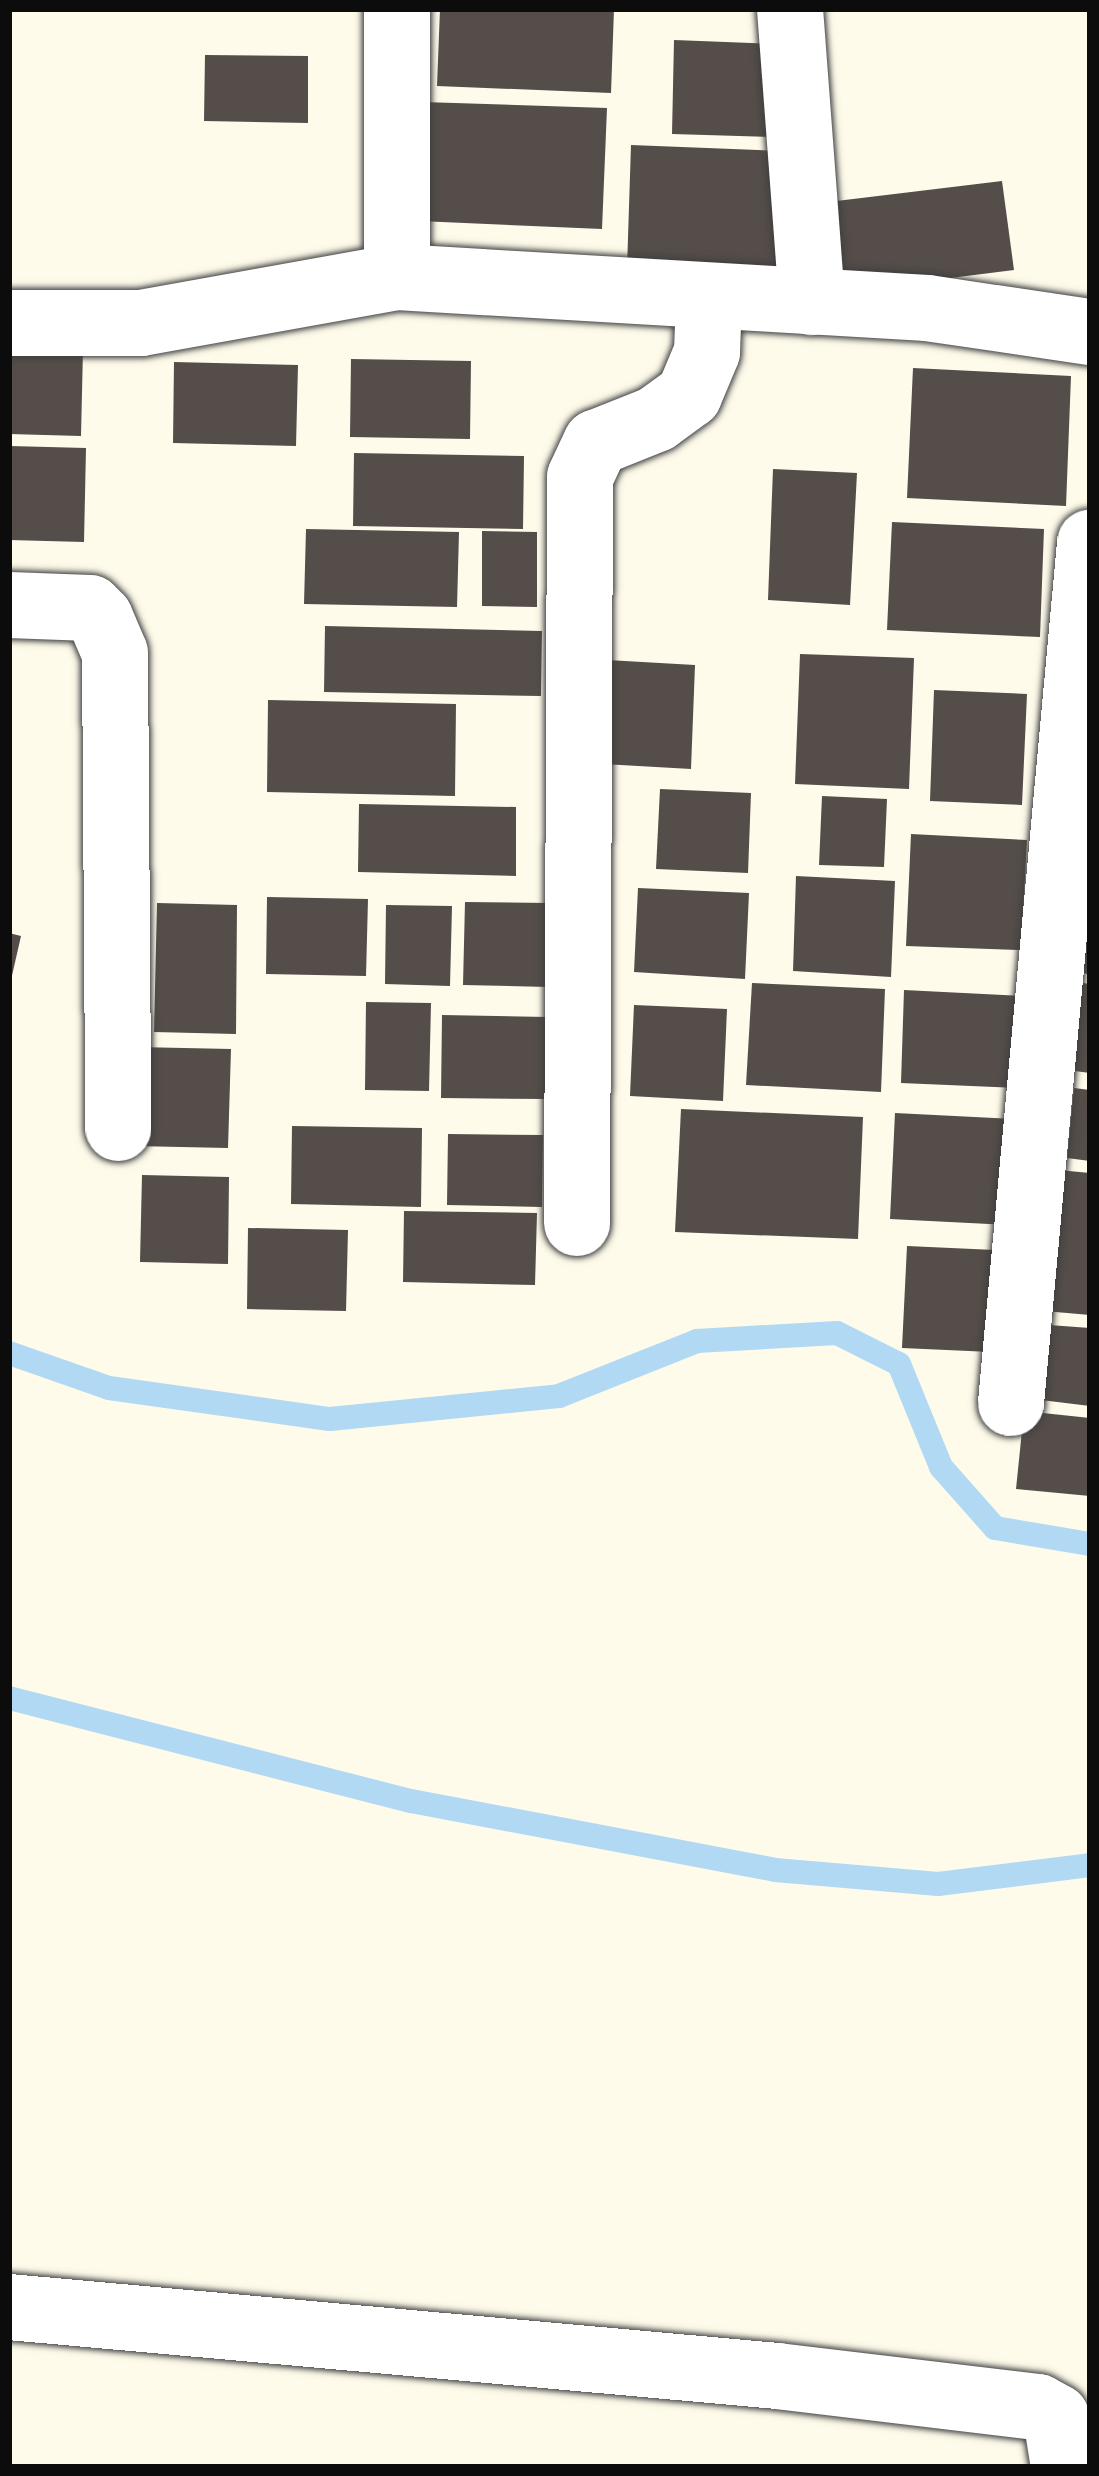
<!DOCTYPE html>
<html>
<head>
<meta charset="utf-8">
<style>
	body { margin:0 }
	#map { position:relative; width:1099px; height:2476px; overflow:hidden; background:#fefbeb; font-family:Georgia,serif }
	div>[style] { position:absolute }
	.stream>* { height:24px; margin:-12px; padding:0 12px; transform-origin:12px; border-radius:12px; background:#b2d9f4 }
	.building>* { inset:0; background:#544d49 }
	.roads { filter:drop-shadow(0 0 3px #3f3f3f) drop-shadow(0 0 3px #3f3f3f) }
	.minor>* { height:66px; margin:-33px; padding:0 33px; transform-origin:33px; border-radius:33px; background:#fff }
	span { translate:-50% -50%; white-space:nowrap; text-align:center; line-height:1.15; -webkit-text-stroke:12px #fff; paint-order:stroke }
	.frame { position:absolute; inset:0; border:12px solid #0c0c0c; pointer-events:none }
</style>
</head>
<body>
<div id="map">
	<div class="stream">
		<div style="left:9px;top:1353px;width:106px;rotate:19.3deg"></div>
		<div style="left:109px;top:1388px;width:223px;rotate:8deg"></div>
		<div style="left:330px;top:1419px;width:230px;rotate:-5.7deg"></div>
		<div style="left:559px;top:1396px;width:149px;rotate:-21.7deg"></div>
		<div style="left:697px;top:1341px;width:140px;rotate:-3.3deg"></div>
		<div style="left:837px;top:1333px;width:69px;rotate:26.6deg"></div>
		<div style="left:899px;top:1364px;width:111px;rotate:67.8deg"></div>
		<div style="left:941px;top:1467px;width:81px;rotate:48.5deg"></div>
		<div style="left:995px;top:1528px;width:96px;rotate:9.6deg"></div>
		<div style="left:9px;top:1698px;width:415px;rotate:14.4deg"></div>
		<div style="left:411px;top:1801px;width:370px;rotate:10.7deg"></div>
		<div style="left:775px;top:1870px;width:164px;rotate:4.9deg"></div>
		<div style="left:938px;top:1884px;width:153px;rotate:-7.1deg"></div>
	</div>
	<div class="building">
		<div style="clip-path:polygon(440px 9px,614px 9px,611px 93px,437px 86px)"></div>
		<div style="clip-path:polygon(674px 40px,775px 44px,773px 137px,672px 134px)"></div>
		<div style="clip-path:polygon(205px 55px,308px 56px,308px 123px,204px 121px)"></div>
		<div style="clip-path:polygon(423px 102px,607px 108px,602px 229px,419px 221px)"></div>
		<div style="clip-path:polygon(631px 145px,781px 151px,777px 274px,627px 269px)"></div>
		<div style="clip-path:polygon(1002px 181px,1014px 270px,831px 293px,820px 203px)"></div>
		<div style="clip-path:polygon(9px 347px,83px 349px,81px 436px,9px 434px)"></div>
		<div style="clip-path:polygon(351px 359px,471px 361px,470px 439px,350px 437px)"></div>
		<div style="clip-path:polygon(174px 362px,298px 365px,296px 446px,173px 443px)"></div>
		<div style="clip-path:polygon(913px 368px,1071px 376px,1066px 506px,907px 498px)"></div>
		<div style="clip-path:polygon(10px 446px,86px 448px,84px 542px,9px 540px)"></div>
		<div style="clip-path:polygon(354px 453px,524px 456px,523px 529px,353px 526px)"></div>
		<div style="clip-path:polygon(773px 469px,857px 473px,850px 605px,768px 600px)"></div>
		<div style="clip-path:polygon(892px 522px,1044px 529px,1040px 637px,887px 630px)"></div>
		<div style="clip-path:polygon(306px 529px,459px 532px,457px 607px,304px 604px)"></div>
		<div style="clip-path:polygon(482px 531px,537px 532px,537px 607px,482px 606px)"></div>
		<div style="clip-path:polygon(325px 626px,542px 631px,541px 696px,324px 692px)"></div>
		<div style="clip-path:polygon(800px 654px,914px 658px,909px 789px,795px 784px)"></div>
		<div style="clip-path:polygon(607px 660px,695px 665px,691px 769px,603px 764px)"></div>
		<div style="clip-path:polygon(934px 690px,1027px 694px,1022px 805px,930px 801px)"></div>
		<div style="clip-path:polygon(268px 700px,456px 704px,455px 796px,267px 792px)"></div>
		<div style="clip-path:polygon(660px 789px,751px 793px,748px 873px,656px 869px)"></div>
		<div style="clip-path:polygon(822px 796px,887px 799px,884px 867px,819px 865px)"></div>
		<div style="clip-path:polygon(359px 804px,516px 807px,516px 876px,358px 872px)"></div>
		<div style="clip-path:polygon(911px 834px,1027px 840px,1021px 950px,906px 946px)"></div>
		<div style="clip-path:polygon(796px 876px,895px 881px,891px 977px,793px 971px)"></div>
		<div style="clip-path:polygon(638px 888px,749px 893px,745px 979px,634px 972px)"></div>
		<div style="clip-path:polygon(1090px 893px,1090px 974px,1080px 973px)"></div>
		<div style="clip-path:polygon(267px 897px,368px 899px,366px 976px,266px 974px)"></div>
		<div style="clip-path:polygon(465px 902px,549px 903px,548px 987px,463px 985px)"></div>
		<div style="clip-path:polygon(157px 903px,237px 905px,236px 1034px,154px 1032px)"></div>
		<div style="clip-path:polygon(386px 905px,452px 906px,450px 986px,385px 984px)"></div>
		<div style="clip-path:polygon(9px 933px,21px 936px,11px 980px,9px 980px)"></div>
		<div style="clip-path:polygon(1076px 982px,1090px 984px,1090px 1073px,1067px 1070px)"></div>
		<div style="clip-path:polygon(752px 983px,885px 989px,881px 1092px,746px 1085px)"></div>
		<div style="clip-path:polygon(904px 990px,1023px 996px,1019px 1088px,901px 1083px)"></div>
		<div style="clip-path:polygon(366px 1002px,431px 1003px,429px 1091px,365px 1090px)"></div>
		<div style="clip-path:polygon(634px 1005px,727px 1009px,723px 1101px,630px 1096px)"></div>
		<div style="clip-path:polygon(442px 1015px,547px 1017px,545px 1099px,441px 1098px)"></div>
		<div style="clip-path:polygon(137px 1047px,231px 1049px,228px 1148px,134px 1146px)"></div>
		<div style="clip-path:polygon(1074px 1088px,1090px 1090px,1090px 1161px,1067px 1158px)"></div>
		<div style="clip-path:polygon(681px 1109px,863px 1117px,858px 1239px,675px 1232px)"></div>
		<div style="clip-path:polygon(895px 1113px,1014px 1119px,1009px 1225px,890px 1219px)"></div>
		<div style="clip-path:polygon(292px 1126px,422px 1128px,421px 1207px,291px 1204px)"></div>
		<div style="clip-path:polygon(448px 1134px,543px 1135px,542px 1207px,447px 1205px)"></div>
		<div style="clip-path:polygon(1058px 1170px,1090px 1173px,1090px 1315px,1044px 1311px)"></div>
		<div style="clip-path:polygon(142px 1175px,229px 1177px,228px 1264px,140px 1262px)"></div>
		<div style="clip-path:polygon(404px 1211px,537px 1213px,535px 1285px,403px 1282px)"></div>
		<div style="clip-path:polygon(248px 1228px,348px 1230px,346px 1311px,247px 1309px)"></div>
		<div style="clip-path:polygon(907px 1246px,995px 1250px,991px 1352px,902px 1348px)"></div>
		<div style="clip-path:polygon(1049px 1325px,1090px 1328px,1090px 1406px,1041px 1400px)"></div>
		<div style="clip-path:polygon(1024px 1411px,1090px 1418px,1090px 1496px,1016px 1489px)"></div>
	</div>
	<div class="roads">
		<div class="minor">
			<div style="left:790px;top:9px;width:294px;rotate:85.7deg"></div>
			<div style="left:397px;top:277px;width:268px;rotate:-90deg"></div>
			<div style="left:9px;top:323px;width:132px"></div>
			<div style="left:141px;top:323px;width:260px;rotate:-10.2deg"></div>
			<div style="left:397px;top:277px;width:531px;rotate:3.35deg"></div>
			<div style="left:927px;top:308px;width:165px;rotate:8.4deg"></div>
			<div style="left:9px;top:605px;width:81px;rotate:2.1deg"></div>
			<div style="left:90px;top:608px;width:14px;rotate:45deg"></div>
			<div style="left:100px;top:618px;width:38px;rotate:67deg"></div>
			<div style="left:115px;top:653px;width:475px;rotate:89.6deg"></div>
			<div style="left:577px;top:1223px;width:746px;rotate:-89.77deg"></div>
			<div style="left:580px;top:477px;width:38px;rotate:-65deg"></div>
			<div style="left:596px;top:443px;width:65px;rotate:-21.8deg"></div>
			<div style="left:656px;top:419px;width:41px;rotate:-36deg"></div>
			<div style="left:689px;top:395px;width:47px;rotate:-67.3deg"></div>
			<div style="left:707px;top:352px;width:55px;rotate:-87.9deg"></div>
			<div style="left:1011px;top:1403px;width:864px;rotate:-84.75deg"></div>
			<div style="left:9px;top:2307px;width:771px;rotate:5.13deg"></div>
			<div style="left:777px;top:2376px;width:263px;rotate:6.8deg"></div>
			<div style="left:1038px;top:2407px;width:21px;rotate:29deg"></div>
			<div style="left:1056px;top:2417px;width:51px;rotate:80.9deg"></div>
		</div>
	</div>
	<div class="frame"></div>
</div>
</body>
</html>
